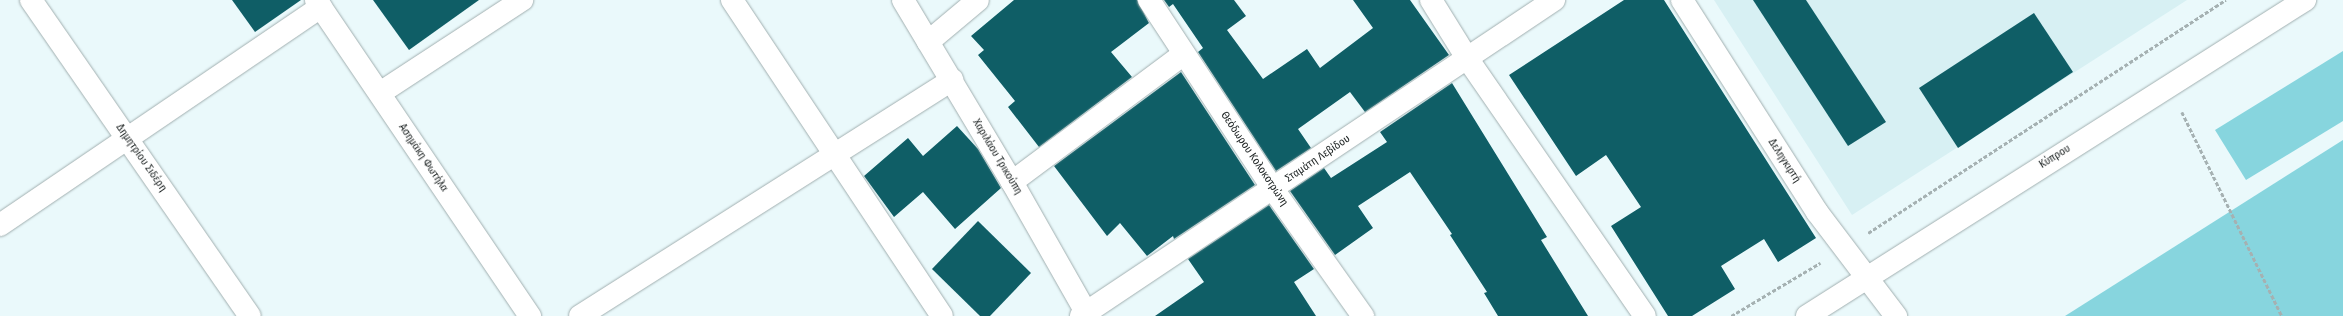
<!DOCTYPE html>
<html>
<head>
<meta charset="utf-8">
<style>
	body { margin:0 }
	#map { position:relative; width:2343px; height:316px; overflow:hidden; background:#eaf9fb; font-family:"Fira Sans Condensed",sans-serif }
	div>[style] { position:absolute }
	.built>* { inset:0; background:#d7f0f3 }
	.green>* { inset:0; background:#87d5de }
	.building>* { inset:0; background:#0f5e66 }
	.path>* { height:2.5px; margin-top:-1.25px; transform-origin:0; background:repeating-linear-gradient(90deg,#a5b1b2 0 4px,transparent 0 6px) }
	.roads { filter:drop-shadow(0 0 1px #a1afb0) drop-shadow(0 0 1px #a1afb0) }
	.minor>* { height:22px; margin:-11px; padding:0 11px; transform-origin:11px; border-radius:11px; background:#fff }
	.tertiary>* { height:22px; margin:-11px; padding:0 11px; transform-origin:11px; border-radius:11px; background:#fff }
	.secondary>* { height:22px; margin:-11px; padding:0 11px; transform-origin:11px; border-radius:11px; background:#fff }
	span { translate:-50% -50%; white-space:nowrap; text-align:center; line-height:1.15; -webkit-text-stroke:4px #fff; paint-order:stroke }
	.street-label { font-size:11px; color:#1c2222 }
</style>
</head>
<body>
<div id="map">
	<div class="built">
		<div style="clip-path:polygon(1714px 0,2187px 0,1852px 215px)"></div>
	</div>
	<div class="green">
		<div style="clip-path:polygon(2343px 51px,2343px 121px,2246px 180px,2215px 130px)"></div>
		<div style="clip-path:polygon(2343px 140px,2343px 316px,2065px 316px)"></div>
	</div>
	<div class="building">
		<div style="clip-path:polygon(232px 0,301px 0,255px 32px)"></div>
		<div style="clip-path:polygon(373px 0,479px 0,409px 50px)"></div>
		<div style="clip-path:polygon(1014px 0,1137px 0,1149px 23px,1111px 52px,1132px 77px,1039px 147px,1008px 107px,1015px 101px,978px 55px,984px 50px,971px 36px)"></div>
		<div style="clip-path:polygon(1164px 0,1234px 0,1246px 16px,1227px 30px,1263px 79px,1307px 49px,1320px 68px,1373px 28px,1353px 0,1410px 0,1449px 55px,1365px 112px,1350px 92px,1298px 129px,1311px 148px,1276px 171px,1198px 52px,1203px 48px,1173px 4px,1169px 7px)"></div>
		<div style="clip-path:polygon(1624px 0,1664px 0,1816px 238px,1778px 262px,1764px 239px,1721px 266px,1735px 289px,1692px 316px,1668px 316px,1611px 226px,1641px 207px,1606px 155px,1576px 176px,1509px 75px)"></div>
		<div style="clip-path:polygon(1753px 0,1806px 0,1886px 122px,1848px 146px)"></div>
		<div style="clip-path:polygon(2034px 13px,2073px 72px,1958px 148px,1919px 88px)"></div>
		<div style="clip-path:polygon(1181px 72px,1255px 185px,1174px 239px,1173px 236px,1147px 256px,1120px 223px,1107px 236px,1054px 166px)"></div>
		<div style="clip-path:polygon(1452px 83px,1547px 237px,1541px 240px,1588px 316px,1498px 316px,1484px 293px,1487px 292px,1450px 235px,1452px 234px,1410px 172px,1358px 206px,1373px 228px,1335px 255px,1290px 191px,1324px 168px,1331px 178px,1387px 142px,1380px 132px)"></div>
		<div style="clip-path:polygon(957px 126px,978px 149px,1001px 188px,955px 229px,923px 192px,894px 217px,864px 176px,908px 138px,923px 156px)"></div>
		<div style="clip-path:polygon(1269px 205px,1314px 269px,1294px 282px,1316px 316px,1155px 316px,1204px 282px,1188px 259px)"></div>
		<div style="clip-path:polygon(978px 221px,1031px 273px,990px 316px,980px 316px,932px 269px)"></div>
	</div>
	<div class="path">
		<div style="left:2182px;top:112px;width:227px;rotate:63.9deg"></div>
		<div style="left:1868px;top:233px;width:427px;rotate:-33.1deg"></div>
		<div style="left:1731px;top:316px;width:104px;rotate:-30.8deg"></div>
	</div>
	<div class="roads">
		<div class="minor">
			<div style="left:31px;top:0;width:384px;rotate:55.3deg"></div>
			<div style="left:316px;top:0;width:382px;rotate:55.9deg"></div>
			<div style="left:732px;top:0;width:379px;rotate:56.4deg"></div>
			<div style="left:1149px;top:0;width:226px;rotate:56.7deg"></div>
			<div style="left:1273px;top:189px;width:156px;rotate:54.7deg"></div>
			<div style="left:1431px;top:0;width:68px;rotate:58.2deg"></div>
			<div style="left:1467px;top:58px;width:313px;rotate:55.4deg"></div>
			<div style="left:928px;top:42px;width:65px;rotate:-40deg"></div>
			<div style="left:380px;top:93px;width:170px;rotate:-33.2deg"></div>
			<div style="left:1012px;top:182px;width:214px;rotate:-36.7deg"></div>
			<div style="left:0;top:225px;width:388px;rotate:-34.2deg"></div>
			<div style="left:580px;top:316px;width:441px;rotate:-32.4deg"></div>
			<div style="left:1081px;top:316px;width:569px;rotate:-33.75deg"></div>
		</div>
		<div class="tertiary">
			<div style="left:903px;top:0;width:212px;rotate:59.1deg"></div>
			<div style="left:1012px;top:182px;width:154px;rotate:60.4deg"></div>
			<div style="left:1682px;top:0;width:251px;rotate:57.5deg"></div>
			<div style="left:1817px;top:212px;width:131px;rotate:52.8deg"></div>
		</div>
		<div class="secondary">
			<div style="left:1807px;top:316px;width:590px;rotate:-32.4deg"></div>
		</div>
	</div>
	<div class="street-label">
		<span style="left:997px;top:157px;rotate:59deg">Χαριλάου Τρικούπη</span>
		<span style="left:2055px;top:157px;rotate:-32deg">Κύπρου</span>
		<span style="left:141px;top:158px;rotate:55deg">Δημητρίου Σιδέρη</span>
		<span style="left:423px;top:158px;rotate:56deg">Ασημάκη Φωτήλα</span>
		<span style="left:1254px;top:159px;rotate:56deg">Θεόδωρου Κολοκοτρώνη</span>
		<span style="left:1318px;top:159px;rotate:-34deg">Σταμάτη Λεβίδου</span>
		<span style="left:1784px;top:161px;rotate:57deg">Δεληγκιρτή</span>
	</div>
</div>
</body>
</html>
